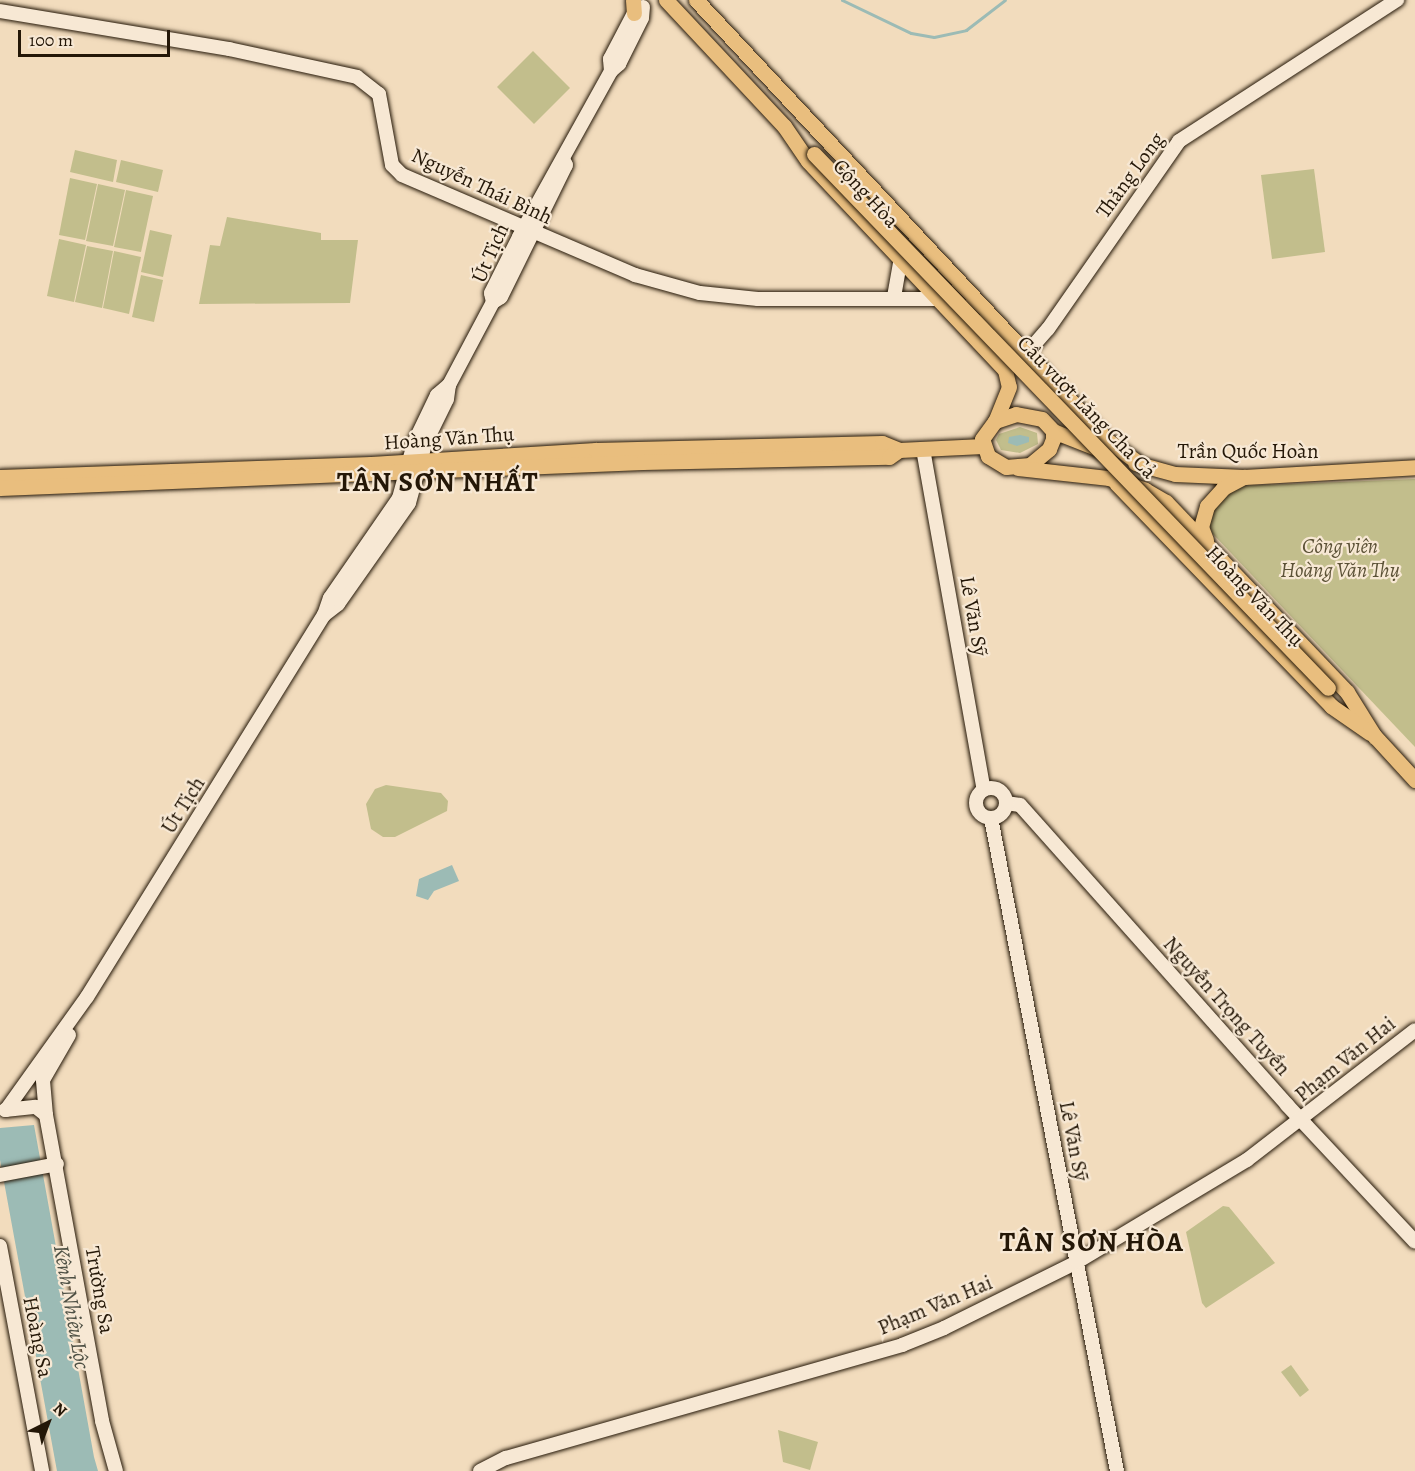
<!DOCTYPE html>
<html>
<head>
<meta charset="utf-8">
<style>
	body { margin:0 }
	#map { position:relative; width:1415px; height:1471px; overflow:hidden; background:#f2dcbd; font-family:Alegreya,serif }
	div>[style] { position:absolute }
	.green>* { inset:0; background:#c2be8c }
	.water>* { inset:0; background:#9cbbb5 }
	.stream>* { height:3px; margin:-1.5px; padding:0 1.5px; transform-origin:1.5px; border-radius:1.5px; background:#9cbbb5 }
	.roads { filter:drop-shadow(0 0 2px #241707) drop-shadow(0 0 2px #241707) }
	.secondary>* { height:14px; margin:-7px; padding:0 7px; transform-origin:7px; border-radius:7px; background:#f7e8d4 }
	.secondary>.ring { margin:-7px; padding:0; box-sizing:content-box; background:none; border:14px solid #f7e8d4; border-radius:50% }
	.primary>* { height:15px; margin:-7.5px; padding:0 7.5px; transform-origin:7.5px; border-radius:7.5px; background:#e9be7e }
	.bridges { filter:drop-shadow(0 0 2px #241707) drop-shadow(0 0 2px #241707) }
	.primary-bridge>* { height:15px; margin:-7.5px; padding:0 7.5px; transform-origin:7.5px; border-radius:7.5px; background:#e9be7e }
	span { translate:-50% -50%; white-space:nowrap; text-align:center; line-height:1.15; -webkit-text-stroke:4.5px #f7e8d4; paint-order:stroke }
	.street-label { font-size:21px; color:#241707 }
	.park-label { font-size:21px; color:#5b5136; font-style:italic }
	.water-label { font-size:22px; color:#4e5044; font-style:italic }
	.district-label { font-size:27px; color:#241707; font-weight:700; letter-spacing:1.5px }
	.north { position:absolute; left:18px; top:1393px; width:60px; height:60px; -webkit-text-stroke:4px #f7e8d4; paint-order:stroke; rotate:42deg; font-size:16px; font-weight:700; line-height:24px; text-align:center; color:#241707 }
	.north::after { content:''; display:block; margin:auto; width:21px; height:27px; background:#241707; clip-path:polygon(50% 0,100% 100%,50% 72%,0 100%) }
	.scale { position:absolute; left:18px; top:30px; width:152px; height:27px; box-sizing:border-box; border:3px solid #241707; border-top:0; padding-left:8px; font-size:18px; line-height:21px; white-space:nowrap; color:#241707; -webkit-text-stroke:4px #f7e8d4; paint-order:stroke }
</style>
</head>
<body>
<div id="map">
	<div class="green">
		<div style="clip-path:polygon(533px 51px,570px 88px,534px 124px,497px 87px)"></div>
		<div style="clip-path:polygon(75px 150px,117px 160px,113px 182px,70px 172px)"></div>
		<div style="clip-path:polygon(121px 160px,163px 170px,158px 192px,116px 182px)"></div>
		<div style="clip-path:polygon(1314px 169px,1325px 252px,1272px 259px,1261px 175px)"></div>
		<div style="clip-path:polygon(70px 178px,97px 184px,85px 240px,59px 235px)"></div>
		<div style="clip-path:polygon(98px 184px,125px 190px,113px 246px,86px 241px)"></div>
		<div style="clip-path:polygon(126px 190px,153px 196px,141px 252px,114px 247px)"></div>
		<div style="clip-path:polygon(227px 217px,321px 233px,321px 240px,358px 240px,350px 303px,199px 304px,210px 245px,220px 246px)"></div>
		<div style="clip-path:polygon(150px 230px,172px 235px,163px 277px,141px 272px)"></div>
		<div style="clip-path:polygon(59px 239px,86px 245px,74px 302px,47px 296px)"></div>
		<div style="clip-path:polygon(87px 246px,113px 251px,102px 308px,75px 302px)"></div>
		<div style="clip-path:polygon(114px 251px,141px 257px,129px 314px,103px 308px)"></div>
		<div style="clip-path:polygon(141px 275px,163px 280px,154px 322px,132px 317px)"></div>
		<div style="clip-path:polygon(1020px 427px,1037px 433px,1038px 444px,1020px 453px,1001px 450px,996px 440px,999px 434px)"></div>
		<div style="clip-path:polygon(1415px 479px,1415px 747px,1212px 533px,1209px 524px,1212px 506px,1237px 486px)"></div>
		<div style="clip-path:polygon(386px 785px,441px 793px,448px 801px,447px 811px,395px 837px,383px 837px,371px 829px,366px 804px,375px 789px)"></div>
		<div style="clip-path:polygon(1223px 1206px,1229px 1207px,1275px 1263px,1206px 1308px,1202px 1303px,1186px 1232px)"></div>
		<div style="clip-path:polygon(1291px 1365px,1309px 1390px,1300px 1397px,1281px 1372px)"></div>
		<div style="clip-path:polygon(778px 1430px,818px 1442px,810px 1470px,783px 1462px)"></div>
	</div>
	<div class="water">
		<div style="clip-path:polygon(1020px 435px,1029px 437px,1029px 442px,1017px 446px,1008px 443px,1009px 437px)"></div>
		<div style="clip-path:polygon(452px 865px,459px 881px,434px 891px,428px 900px,416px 896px,419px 879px)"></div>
		<div style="clip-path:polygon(34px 1125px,94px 1457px,98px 1471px,57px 1471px,0 1160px,0 1128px)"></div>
	</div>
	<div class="stream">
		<div style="left:842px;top:0;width:76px;rotate:25.6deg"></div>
		<div style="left:911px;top:33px;width:23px;rotate:10deg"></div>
		<div style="left:934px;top:37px;width:33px;rotate:-12deg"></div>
		<div style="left:966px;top:30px;width:49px;rotate:-37.6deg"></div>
	</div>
	<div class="roads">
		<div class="secondary">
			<div style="left:0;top:11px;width:232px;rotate:9.4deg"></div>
			<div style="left:229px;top:49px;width:131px;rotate:12.3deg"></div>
			<div style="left:357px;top:77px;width:28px;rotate:38deg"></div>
			<div style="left:379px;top:94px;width:72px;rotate:79.6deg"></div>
			<div style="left:392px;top:165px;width:14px;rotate:45deg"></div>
			<div style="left:402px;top:175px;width:254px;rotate:23.2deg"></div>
			<div style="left:635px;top:275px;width:67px;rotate:15.5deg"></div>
			<div style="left:700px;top:293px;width:58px;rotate:5.9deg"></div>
			<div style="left:758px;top:299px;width:180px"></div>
			<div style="left:611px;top:71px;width:12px;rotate:-95deg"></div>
			<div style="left:610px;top:59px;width:52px;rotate:-62.4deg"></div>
			<div style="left:634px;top:13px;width:9px;rotate:-36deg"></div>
			<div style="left:894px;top:297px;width:39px;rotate:-80deg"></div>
			<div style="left:493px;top:302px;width:9px;rotate:-103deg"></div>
			<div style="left:491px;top:293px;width:63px;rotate:-63.4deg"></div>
			<div style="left:519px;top:237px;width:190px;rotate:-61deg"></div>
			<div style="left:611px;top:71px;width:11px;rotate:-41deg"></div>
			<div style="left:619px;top:64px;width:51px;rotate:-63.4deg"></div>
			<div style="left:642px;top:18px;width:11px;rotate:-85deg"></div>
			<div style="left:1026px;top:354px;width:33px;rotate:-49deg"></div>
			<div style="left:1048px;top:329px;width:229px;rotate:-55.1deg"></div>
			<div style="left:1179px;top:141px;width:260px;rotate:-32.9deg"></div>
			<div style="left:923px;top:449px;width:346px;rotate:79.9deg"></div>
			<div style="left:324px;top:615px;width:18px;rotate:-38deg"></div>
			<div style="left:338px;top:604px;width:123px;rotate:-54.9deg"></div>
			<div style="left:409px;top:503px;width:61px;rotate:-74.8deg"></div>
			<div style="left:425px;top:444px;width:50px;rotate:-63.9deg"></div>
			<div style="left:447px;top:399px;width:14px;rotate:-82deg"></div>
			<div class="ring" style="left:976px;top:788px;width:16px;height:16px"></div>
			<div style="left:1006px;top:803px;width:14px;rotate:8deg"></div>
			<div style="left:1020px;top:805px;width:402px;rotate:48.3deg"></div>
			<div style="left:1287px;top:1105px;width:187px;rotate:46.9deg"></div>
			<div style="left:991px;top:818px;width:665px;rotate:79.08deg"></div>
			<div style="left:5px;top:1110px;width:31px;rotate:-6deg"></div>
			<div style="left:36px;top:1107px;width:13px;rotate:39deg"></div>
			<div style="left:46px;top:1115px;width:311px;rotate:79.6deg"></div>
			<div style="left:102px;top:1421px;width:52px;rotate:74.4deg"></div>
			<div style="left:6px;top:1110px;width:139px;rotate:-54.4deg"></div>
			<div style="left:87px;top:997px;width:450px;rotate:-58.2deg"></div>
			<div style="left:324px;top:615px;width:18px;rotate:-71deg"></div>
			<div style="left:330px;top:598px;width:121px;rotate:-55.4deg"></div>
			<div style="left:399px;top:498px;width:57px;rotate:-74.7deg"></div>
			<div style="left:414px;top:443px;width:53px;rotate:-64.4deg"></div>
			<div style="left:437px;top:395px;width:16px;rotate:-40deg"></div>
			<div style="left:449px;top:385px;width:94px;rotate:-62.1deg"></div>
			<div style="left:493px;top:302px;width:9px;rotate:-32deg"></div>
			<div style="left:501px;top:297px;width:147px;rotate:-63.8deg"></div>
			<div style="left:566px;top:165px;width:4px;rotate:-117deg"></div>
			<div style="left:46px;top:1115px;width:35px;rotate:-95deg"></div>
			<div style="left:43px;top:1080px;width:52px;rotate:-60deg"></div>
			<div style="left:0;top:1175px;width:58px;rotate:-10.9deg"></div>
			<div style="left:0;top:1246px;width:229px;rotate:79.4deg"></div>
			<div style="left:480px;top:1471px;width:29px;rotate:-27deg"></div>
			<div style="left:506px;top:1458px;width:412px;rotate:-15.9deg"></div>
			<div style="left:902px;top:1345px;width:45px;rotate:-22deg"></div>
			<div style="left:944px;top:1328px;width:148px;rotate:-26.4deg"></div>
			<div style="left:1077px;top:1262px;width:198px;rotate:-31deg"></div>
			<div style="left:1247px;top:1160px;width:212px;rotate:-37.7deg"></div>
		</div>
		<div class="primary">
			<div style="left:633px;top:0;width:13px;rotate:86deg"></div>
			<div style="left:666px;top:0;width:173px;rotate:46.9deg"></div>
			<div style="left:784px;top:126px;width:42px;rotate:55.6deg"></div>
			<div style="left:808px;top:161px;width:287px;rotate:46.7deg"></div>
			<div style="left:1005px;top:370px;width:17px;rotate:77deg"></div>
			<div style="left:1009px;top:387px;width:37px;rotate:112deg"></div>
			<div style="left:696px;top:0;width:602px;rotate:46.95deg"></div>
			<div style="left:1107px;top:440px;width:46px;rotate:36.1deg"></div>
			<div style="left:1016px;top:414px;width:26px;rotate:11deg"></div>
			<div style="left:1042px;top:419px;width:16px;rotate:47deg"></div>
			<div style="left:1053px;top:431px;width:8px;rotate:90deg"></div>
			<div style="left:1053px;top:439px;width:11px;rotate:112deg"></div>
			<div style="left:1049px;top:449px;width:25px;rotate:140deg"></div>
			<div style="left:1030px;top:465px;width:24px;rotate:175deg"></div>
			<div style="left:1006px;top:467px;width:21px;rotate:-149deg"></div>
			<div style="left:988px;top:456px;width:18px;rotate:-109deg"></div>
			<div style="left:982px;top:439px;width:22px;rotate:-54deg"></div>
			<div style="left:995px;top:421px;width:22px;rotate:-18deg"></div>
			<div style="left:1053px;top:431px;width:52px;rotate:21.6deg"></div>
			<div style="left:1135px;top:463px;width:41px;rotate:15.4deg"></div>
			<div style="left:1175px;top:474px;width:69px;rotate:2.5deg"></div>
			<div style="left:1244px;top:477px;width:171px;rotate:-3.3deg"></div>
			<div style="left:1018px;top:468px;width:92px;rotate:6.3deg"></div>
			<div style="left:1109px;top:478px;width:38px;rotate:18deg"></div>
			<div style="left:1145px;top:490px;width:24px;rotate:30deg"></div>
			<div style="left:1166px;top:502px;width:262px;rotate:46.4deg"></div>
			<div style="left:1347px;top:692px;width:53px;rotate:58.1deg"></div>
			<div style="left:0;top:477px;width:371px;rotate:-2deg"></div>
			<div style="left:371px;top:464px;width:225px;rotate:-3.6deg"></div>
			<div style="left:596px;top:450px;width:286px;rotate:-1.4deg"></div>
			<div style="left:882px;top:443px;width:18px;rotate:22deg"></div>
			<div style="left:1116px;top:483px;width:310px;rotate:46deg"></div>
			<div style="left:1331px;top:706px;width:47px;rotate:34.7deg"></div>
			<div style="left:0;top:488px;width:643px;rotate:-2.32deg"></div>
			<div style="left:642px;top:462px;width:247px;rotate:-1.2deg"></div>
			<div style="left:889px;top:457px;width:12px;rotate:-35deg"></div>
			<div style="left:899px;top:450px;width:84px;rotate:-2.7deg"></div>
			<div style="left:1206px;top:540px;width:14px;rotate:-111deg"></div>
			<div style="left:1201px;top:527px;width:22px;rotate:-74deg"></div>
			<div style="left:1207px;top:506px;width:24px;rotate:-48deg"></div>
			<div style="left:1223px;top:488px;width:24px;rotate:-28deg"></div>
			<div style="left:1370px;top:731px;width:67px;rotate:47.4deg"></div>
		</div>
	</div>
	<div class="bridges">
		<div class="primary-bridge">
			<div style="left:814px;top:154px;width:741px;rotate:46.09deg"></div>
		</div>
	</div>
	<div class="street-label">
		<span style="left:1130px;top:175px;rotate:-54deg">Thăng Long</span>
		<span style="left:482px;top:186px;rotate:25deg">Nguyễn Thái Bình</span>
		<span style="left:866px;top:193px;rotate:47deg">Cộng Hòa</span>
		<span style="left:490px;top:253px;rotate:-66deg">Út Tịch</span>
		<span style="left:1087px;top:407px;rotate:46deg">Cầu vượt Lăng Cha Cả</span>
		<span style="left:449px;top:438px;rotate:-4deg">Hoàng Văn Thụ</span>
		<span style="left:1248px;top:451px">Trần Quốc Hoàn</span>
		<span style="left:1255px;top:596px;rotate:46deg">Hoàng Văn Thụ</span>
		<span style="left:974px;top:616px;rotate:80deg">Lê Văn Sỹ</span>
		<span style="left:183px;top:805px;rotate:-58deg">Út Tịch</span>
		<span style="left:1227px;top:1006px;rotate:48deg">Nguyễn Trọng Tuyển</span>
		<span style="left:1345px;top:1059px;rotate:-39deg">Phạm Văn Hai</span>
		<span style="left:1074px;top:1141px;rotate:79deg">Lê Văn Sỹ</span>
		<span style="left:100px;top:1290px;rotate:80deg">Trường Sa</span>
		<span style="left:935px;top:1305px;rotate:-23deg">Phạm Văn Hai</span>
		<span style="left:38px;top:1337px;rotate:79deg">Hoàng Sa</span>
	</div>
	<div class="park-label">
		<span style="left:1340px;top:558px">Công viên<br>Hoàng Văn Thụ</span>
	</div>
	<div class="water-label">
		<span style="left:71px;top:1307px;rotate:80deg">Kênh Nhiêu Lộc</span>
	</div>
	<div class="district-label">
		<span style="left:438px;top:483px">TÂN SƠN NHẤT</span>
		<span style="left:1092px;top:1243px">TÂN SƠN HÒA</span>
	</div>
	<div class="north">N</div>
	<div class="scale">100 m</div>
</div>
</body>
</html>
